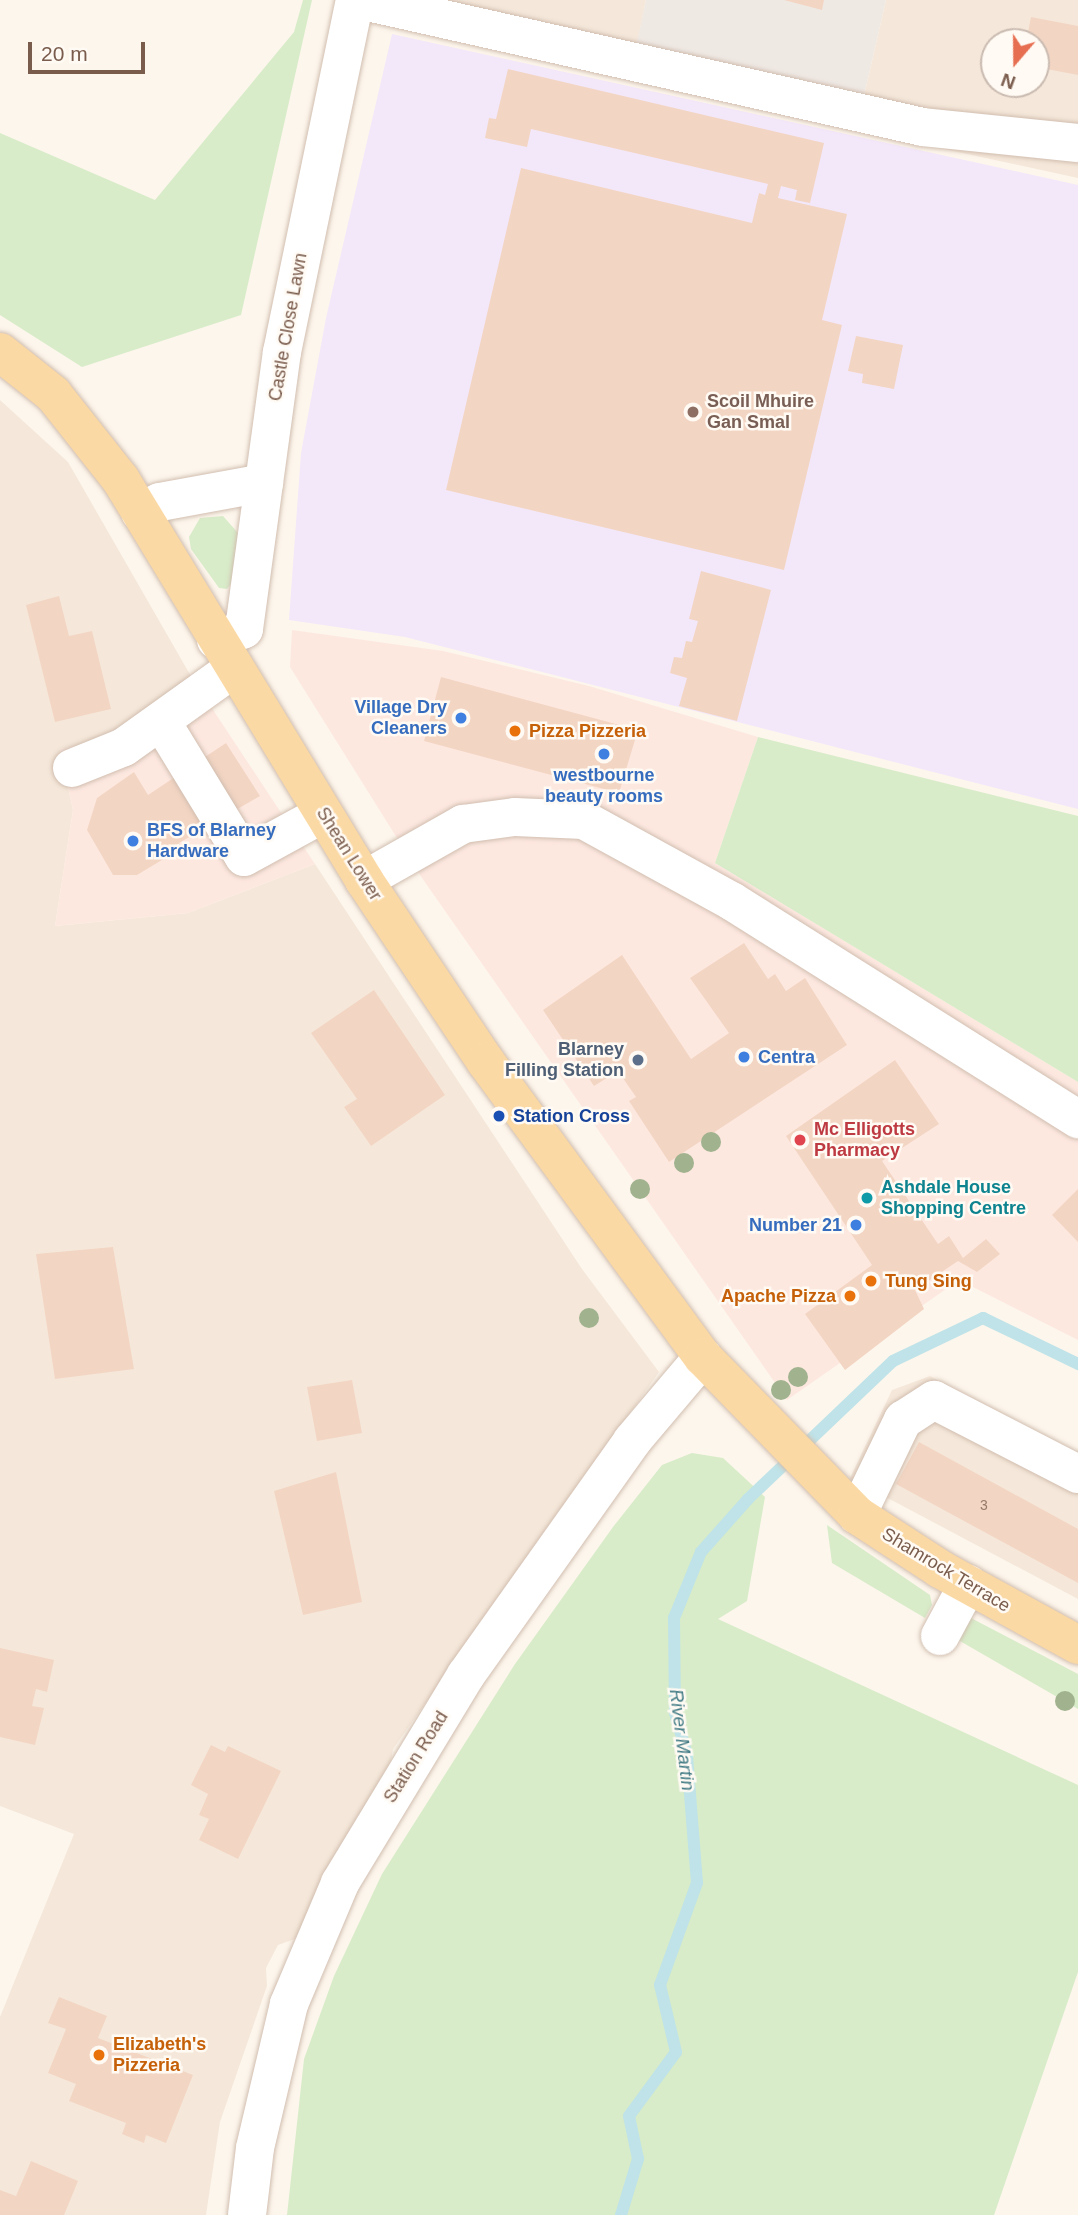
<!DOCTYPE html>
<html>
<head>
<meta charset="utf-8">
<style>
	body { margin:0 }
	#map { position:relative; width:1078px; height:2215px; overflow:hidden; background:#fdf6ec; font-family:Helvetica,sans-serif }
	div>[style] { position:absolute }
	.residential>* { inset:0; background:#f5e8da }
	.commercial>* { inset:0; background:#fde8e0 }
	.industrial>* { inset:0; background:#efe9e4 }
	.education>* { inset:0; background:#f3e8fa }
	.green>* { inset:0; background:#d8ecc9 }
	.stream>* { height:12px; margin:-6px; padding:0 6px; transform-origin:6px; border-radius:6px; background:#bfe3e8 }
	.building>* { inset:0; background:#f3d5c3 }
	.roads { filter:drop-shadow(0 0 2px #d1beb0) drop-shadow(0 0 2px #d1beb0) }
	.minor>* { height:38px; margin:-19px; padding:0 19px; transform-origin:19px; border-radius:19px; background:#fff }
	.major>* { height:38px; margin:-19px; padding:0 19px; transform-origin:19px; border-radius:19px; background:#fbd9a5 }
	.trees>* { width:20px; height:20px; margin:-10px; border-radius:50%; background:#a0b28e }
	.dots>* { width:19px; height:19px; translate:-50% -50%; box-sizing:border-box; border:4px solid #fffaf3; border-radius:50% }
	span { translate:-50% -50%; white-space:nowrap; text-align:center; line-height:1.15; -webkit-text-stroke:5px #fffaf3; paint-order:stroke }
	.number-label { font-size:14px; color:#987a6a }
	.number-label span { -webkit-text-stroke-width:0 }
	.street-label { font-size:18px; color:#7a5c4d }
	.education-label { font-size:18px; color:#785e54; font-weight:700 }
	.left { translate:0 -50%; text-align:left }
	.shop-label { font-size:18px; color:#366cbe; font-weight:700 }
	.right { translate:-100% -50%; text-align:right }
	.food-label { font-size:18px; color:#c56008; font-weight:700 }
	.service-label { font-size:18px; color:#4e5e75; font-weight:700 }
	.transit-label { font-size:18px; color:#164399; font-weight:700 }
	.health-label { font-size:18px; color:#be3a42; font-weight:700 }
	.culture-label { font-size:18px; color:#0d838f; font-weight:700 }
	.water-label { font-size:19px; color:#437c86; font-style:italic }
	.north { position:absolute; left:980px; top:28px; width:70px; height:70px; box-sizing:border-box; background:#fffaf3; border:2px solid #cabbb1; border-radius:50%; rotate:200deg; font-size:19px; font-weight:700; line-height:28px; text-align:center; color:#7a5c4d }
	.north::after { content:''; display:block; margin:auto; width:24px; height:32px; background:#e76f51; clip-path:polygon(50% 0,100% 100%,50% 72%,0 100%) }
	.scale { position:absolute; left:28px; top:42px; width:117px; height:32px; box-sizing:border-box; border:4px solid #7a5c4d; border-top:0; padding-left:9px; font-size:21px; line-height:24px; white-space:nowrap; color:#7a5c4d; -webkit-text-stroke:5px #fffaf3; paint-order:stroke }
</style>
</head>
<body>
<div id="map">
	<div class="residential">
		<div style="clip-path:polygon(411px 0,646px 0,636px 50px)"></div>
		<div style="clip-path:polygon(evenodd,886px 0,1078px 0,1078px 178px,856px 130px,886px 0,994px 42px,1036px 42px,1036px 84px,994px 84px,994px 42px)"></div>
		<div style="clip-path:polygon(0 400px,68px 462px,192px 678px,111px 739px,60px 749px,73px 810px,55px 926px,188px 913px,315px 864px,582px 1269px,659px 1372px,393px 1749px,389px 1773px,295px 1939px,278px 1945px,266px 1968px,267px 1986px,220px 2122px,206px 2215px,0 2215px,0 2017px,74px 1834px,0 1806px)"></div>
		<div style="clip-path:polygon(930px 1376px,1078px 1458px,1078px 1599px,850px 1478px,892px 1390px)"></div>
	</div>
	<div class="commercial">
		<div style="clip-path:polygon(292px 630px,443px 651px,589px 686px,758px 737px,715px 863px,1078px 1082px,1078px 1340px,959px 1280px,787px 1400px,422px 878px,290px 667px)"></div>
		<div style="clip-path:polygon(192px 678px,315px 864px,188px 913px,55px 926px,73px 810px,60px 749px,111px 739px)"></div>
	</div>
	<div class="industrial">
		<div style="clip-path:polygon(646px 0,886px 0,856px 130px,629px 80px)"></div>
	</div>
	<div class="education">
		<div style="clip-path:polygon(392px 34px,1078px 185px,1078px 809px,405px 637px,289px 620px,301px 453px,326px 318px)"></div>
	</div>
	<div class="green">
		<div style="clip-path:polygon(303px 0,312px 0,241px 315px,82px 367px,0 315px,0 133px,155px 200px,294px 32px)"></div>
		<div style="clip-path:polygon(223px 516px,238px 533px,233px 581px,227px 589px,219px 588px,191px 549px,189px 537px,200px 518px)"></div>
		<div style="clip-path:polygon(758px 737px,1078px 816px,1078px 1082px,715px 863px)"></div>
		<div style="clip-path:polygon(692px 1453px,723px 1458px,765px 1497px,747px 1601px,718px 1619px,1078px 1785px,1078px 1972px,994px 2215px,287px 2215px,304px 2059px,334px 1976px,382px 1874px,515px 1664px,613px 1527px,662px 1465px)"></div>
		<div style="clip-path:polygon(827px 1525px,930px 1595px,932px 1605px,925px 1618px,832px 1563px)"></div>
		<div style="clip-path:polygon(969px 1617px,1078px 1674px,1078px 1709px,953px 1637px)"></div>
	</div>
	<div class="stream">
		<div style="left:621px;top:2215px;width:59px;rotate:-73.1deg"></div>
		<div style="left:638px;top:2159px;width:44px;rotate:-101.8deg"></div>
		<div style="left:629px;top:2116px;width:79px;rotate:-53.7deg"></div>
		<div style="left:676px;top:2052px;width:69px;rotate:-103.4deg"></div>
		<div style="left:660px;top:1985px;width:109px;rotate:-70.1deg"></div>
		<div style="left:697px;top:1883px;width:128px;rotate:-94.5deg"></div>
		<div style="left:687px;top:1755px;width:44px;rotate:-105.9deg"></div>
		<div style="left:675px;top:1713px;width:95px;rotate:-90.6deg"></div>
		<div style="left:674px;top:1618px;width:71px;rotate:-67.8deg"></div>
		<div style="left:701px;top:1552px;width:71px;rotate:-48.4deg"></div>
		<div style="left:748px;top:1499px;width:200px;rotate:-43.6deg"></div>
		<div style="left:893px;top:1361px;width:100px;rotate:-25.5deg"></div>
		<div style="left:983px;top:1318px;width:106px;rotate:25.8deg"></div>
	</div>
	<div class="building">
		<div style="clip-path:polygon(784px 0,824px 0,822px 10px)"></div>
		<div style="clip-path:polygon(1031px 17px,1078px 26px,1078px 75px,1036px 67px,1036px 42px,1026px 42px)"></div>
		<div style="clip-path:polygon(508px 69px,824px 143px,810px 203px,795px 200px,797px 190px,781px 186px,778px 198px,847px 214px,822px 320px,842px 325px,784px 570px,446px 490px,521px 168px,752px 223px,759px 193px,765px 195px,768px 184px,531px 129px,527px 147px,485px 138px,489px 118px,496px 119px)"></div>
		<div style="clip-path:polygon(856px 336px,903px 345px,894px 389px,862px 383px,863px 374px,848px 371px)"></div>
		<div style="clip-path:polygon(701px 571px,771px 590px,737px 721px,679px 706px,687px 678px,670px 673px,674px 657px,682px 658px,686px 641px,692px 642px,698px 621px,689px 619px)"></div>
		<div style="clip-path:polygon(59px 596px,69px 636px,92px 631px,111px 709px,55px 722px,26px 605px)"></div>
		<div style="clip-path:polygon(441px 677px,638px 730px,619px 793px,424px 741px)"></div>
		<div style="clip-path:polygon(226px 743px,260px 796px,179px 843px,182px 848px,137px 875px,113px 875px,87px 830px,97px 798px,134px 772px,148px 795px)"></div>
		<div style="clip-path:polygon(744px 943px,768px 979px,775px 974px,786px 991px,805px 978px,847px 1045px,669px 1162px,629px 1101px,636px 1097px,618px 1071px,594px 1086px,543px 1010px,622px 955px,691px 1059px,729px 1033px,690px 978px)"></div>
		<div style="clip-path:polygon(374px 990px,445px 1095px,371px 1146px,344px 1107px,357px 1099px,311px 1033px)"></div>
		<div style="clip-path:polygon(895px 1060px,939px 1124px,882px 1161px,938px 1244px,949px 1236px,963px 1258px,986px 1239px,1000px 1254px,977px 1272px,958px 1261px,915px 1290px,924px 1309px,845px 1370px,805px 1314px,872px 1265px,786px 1136px)"></div>
		<div style="clip-path:polygon(1078px 1189px,1078px 1242px,1052px 1215px)"></div>
		<div style="clip-path:polygon(113px 1247px,134px 1369px,55px 1379px,36px 1254px)"></div>
		<div style="clip-path:polygon(352px 1380px,362px 1433px,317px 1441px,307px 1387px)"></div>
		<div style="clip-path:polygon(919px 1442px,1078px 1529px,1078px 1583px,896px 1484px)"></div>
		<div style="clip-path:polygon(336px 1472px,362px 1602px,303px 1615px,274px 1491px)"></div>
		<div style="clip-path:polygon(0 1648px,54px 1660px,47px 1692px,36px 1689px,32px 1706px,44px 1708px,35px 1745px,0 1737px)"></div>
		<div style="clip-path:polygon(211px 1745px,225px 1752px,228px 1746px,281px 1771px,238px 1859px,199px 1840px,209px 1819px,199px 1815px,208px 1794px,191px 1785px)"></div>
		<div style="clip-path:polygon(59px 1997px,107px 2016px,98px 2038px,193px 2075px,166px 2143px,146px 2135px,144px 2143px,122px 2134px,126px 2123px,69px 2101px,76px 2084px,48px 2073px,66px 2029px,48px 2023px)"></div>
		<div style="clip-path:polygon(31px 2161px,78px 2181px,64px 2215px,0 2215px,0 2190px,16px 2196px)"></div>
	</div>
	<div class="roads">
		<div class="minor">
			<div style="left:359px;top:0;width:578px;rotate:12.69deg"></div>
			<div style="left:923px;top:127px;width:156px;rotate:5.9deg"></div>
			<div style="left:140px;top:512px;width:22px;rotate:-27deg"></div>
			<div style="left:160px;top:502px;width:106px;rotate:-10.4deg"></div>
			<div style="left:216px;top:640px;width:30px;rotate:-21deg"></div>
			<div style="left:244px;top:629px;width:280px;rotate:-82.2deg"></div>
			<div style="left:282px;top:352px;width:359px;rotate:-78.3deg"></div>
			<div style="left:161px;top:721px;width:159px;rotate:58.6deg"></div>
			<div style="left:244px;top:857px;width:90px;rotate:-28.6deg"></div>
			<div style="left:72px;top:768px;width:56px;rotate:-22deg"></div>
			<div style="left:124px;top:747px;width:134px;rotate:-35.6deg"></div>
			<div style="left:364px;top:880px;width:114px;rotate:-29.5deg"></div>
			<div style="left:463px;top:824px;width:52px;rotate:-7.7deg"></div>
			<div style="left:515px;top:817px;width:69px;rotate:2.5deg"></div>
			<div style="left:584px;top:820px;width:170px;rotate:28.8deg"></div>
			<div style="left:733px;top:902px;width:408px;rotate:32.2deg"></div>
			<div style="left:857px;top:1515px;width:106px;rotate:-64.2deg"></div>
			<div style="left:903px;top:1420px;width:37px;rotate:-33deg"></div>
			<div style="left:934px;top:1400px;width:162px;rotate:27.2deg"></div>
			<div style="left:940px;top:1636px;width:59px;rotate:-61.7deg"></div>
			<div style="left:247px;top:2215px;width:67px;rotate:-83.2deg"></div>
			<div style="left:255px;top:2148px;width:148px;rotate:-76.7deg"></div>
			<div style="left:289px;top:2004px;width:131px;rotate:-67.1deg"></div>
			<div style="left:340px;top:1883px;width:243px;rotate:-58.8deg"></div>
			<div style="left:466px;top:1675px;width:287px;rotate:-54.6deg"></div>
			<div style="left:632px;top:1441px;width:110px;rotate:-49.8deg"></div>
		</div>
		<div class="major">
			<div style="left:0;top:352px;width:68px;rotate:38.4deg"></div>
			<div style="left:53px;top:394px;width:110px;rotate:51.7deg"></div>
			<div style="left:121px;top:480px;width:468px;rotate:58.7deg"></div>
			<div style="left:364px;top:880px;width:219px;rotate:56.2deg"></div>
			<div style="left:486px;top:1062px;width:366px;rotate:53.7deg"></div>
			<div style="left:703px;top:1357px;width:221px;rotate:45.7deg"></div>
			<div style="left:857px;top:1515px;width:99px;rotate:33deg"></div>
			<div style="left:940px;top:1569px;width:158px;rotate:28.8deg"></div>
		</div>
	</div>
	<div class="trees">
		<div style="left:711px;top:1142px"></div>
		<div style="left:684px;top:1163px"></div>
		<div style="left:640px;top:1189px"></div>
		<div style="left:589px;top:1318px"></div>
		<div style="left:798px;top:1377px"></div>
		<div style="left:781px;top:1390px"></div>
		<div style="left:1065px;top:1701px"></div>
	</div>
	<div class="dots">
		<div style="left:693px;top:412px;background:#8d6e63"></div>
		<div style="left:461px;top:718px;background:#3f7fe0"></div>
		<div style="left:515px;top:731px;background:#e8710a"></div>
		<div style="left:604px;top:754px;background:#3f7fe0"></div>
		<div style="left:133px;top:841px;background:#3f7fe0"></div>
		<div style="left:744px;top:1057px;background:#3f7fe0"></div>
		<div style="left:638px;top:1060px;background:#5c6f8a"></div>
		<div style="left:499px;top:1116px;background:#1a4fb4"></div>
		<div style="left:800px;top:1140px;background:#e0444e"></div>
		<div style="left:867px;top:1198px;background:#0f9aa8"></div>
		<div style="left:856px;top:1225px;background:#3f7fe0"></div>
		<div style="left:871px;top:1281px;background:#e8710a"></div>
		<div style="left:850px;top:1296px;background:#e8710a"></div>
		<div style="left:99px;top:2055px;background:#e8710a"></div>
	</div>
	<div class="number-label">
		<span style="left:984px;top:1505px">3</span>
	</div>
	<div class="street-label">
		<span style="left:288px;top:327px;rotate:-80deg">Castle Close Lawn</span>
		<span style="left:349px;top:854px;rotate:58deg">Shean Lower</span>
		<span style="left:946px;top:1570px;rotate:31deg">Shamrock Terrace</span>
		<span style="left:416px;top:1757px;rotate:-58deg">Station Road</span>
	</div>
	<div class="education-label">
		<span class="left" style="left:707px;top:412px">Scoil Mhuire<br>Gan Smal</span>
	</div>
	<div class="shop-label">
		<span class="right" style="left:447px;top:718px">Village Dry<br>Cleaners</span>
		<span style="left:604px;top:786px">westbourne<br>beauty rooms</span>
		<span class="left" style="left:147px;top:841px">BFS of Blarney<br>Hardware</span>
		<span class="left" style="left:758px;top:1057px">Centra</span>
		<span class="right" style="left:842px;top:1225px">Number 21</span>
	</div>
	<div class="food-label">
		<span class="left" style="left:529px;top:731px">Pizza Pizzeria</span>
		<span class="left" style="left:885px;top:1281px">Tung Sing</span>
		<span class="right" style="left:836px;top:1296px">Apache Pizza</span>
		<span class="left" style="left:113px;top:2055px">Elizabeth's<br>Pizzeria</span>
	</div>
	<div class="service-label">
		<span class="right" style="left:624px;top:1060px">Blarney<br>Filling Station</span>
	</div>
	<div class="transit-label">
		<span class="left" style="left:513px;top:1116px">Station Cross</span>
	</div>
	<div class="health-label">
		<span class="left" style="left:814px;top:1140px">Mc Elligotts<br>Pharmacy</span>
	</div>
	<div class="culture-label">
		<span class="left" style="left:881px;top:1198px">Ashdale House<br>Shopping Centre</span>
	</div>
	<div class="water-label">
		<span style="left:682px;top:1740px;rotate:83deg">River Martin</span>
	</div>
	<div class="north">N</div>
	<div class="scale">20 m</div>
</div>
</body>
</html>
